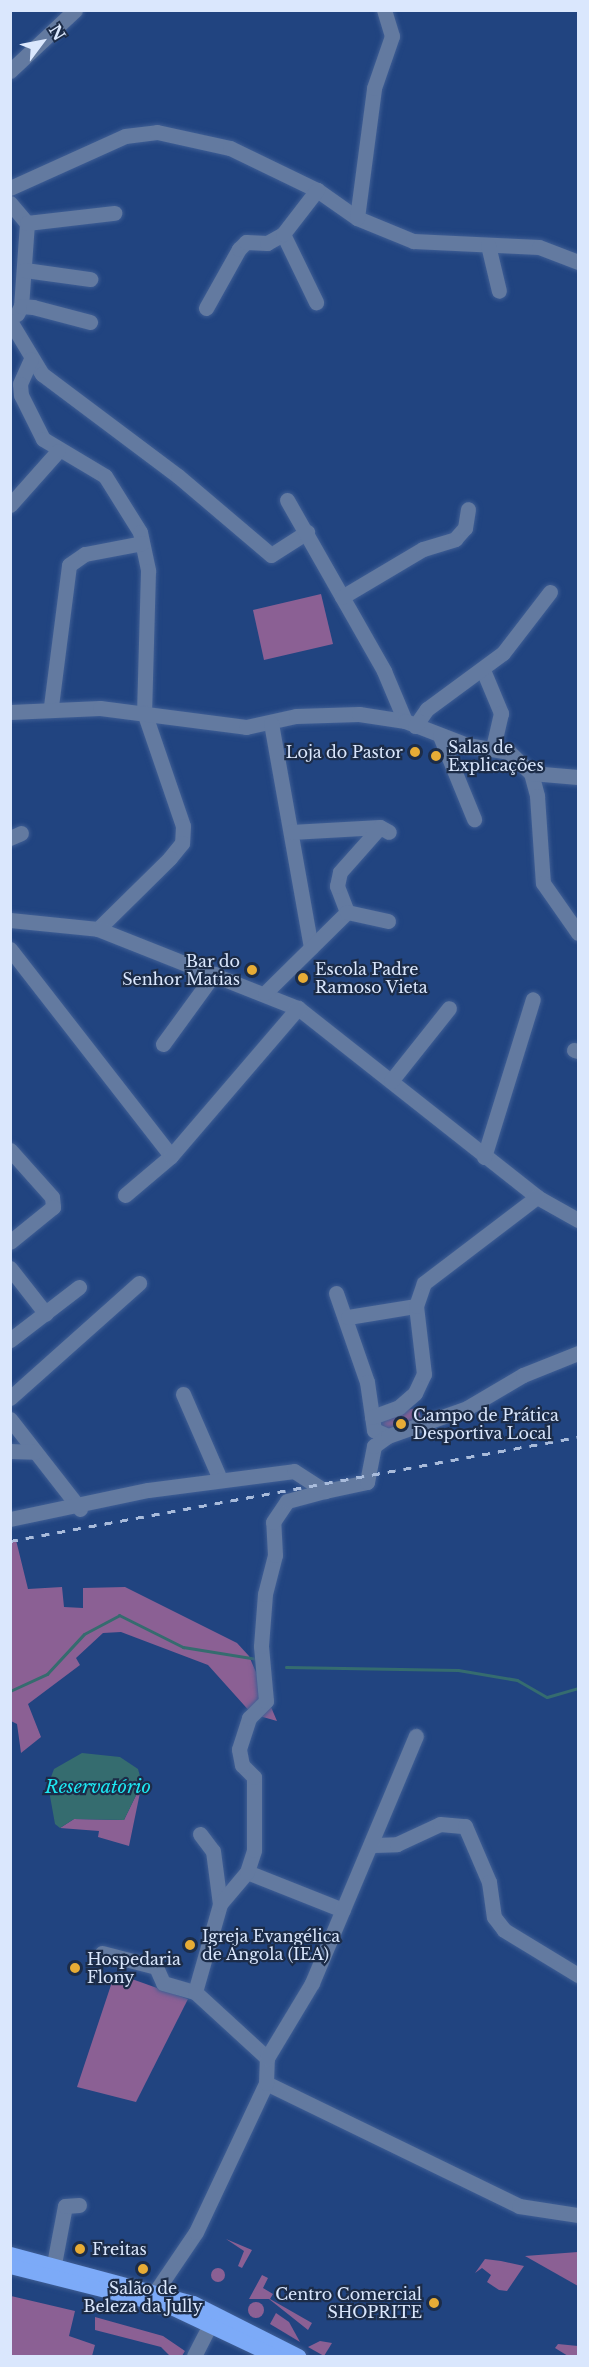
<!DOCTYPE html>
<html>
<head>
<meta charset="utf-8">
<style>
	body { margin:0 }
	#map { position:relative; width:589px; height:2367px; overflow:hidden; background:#214480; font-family:"Libre Baskerville",serif }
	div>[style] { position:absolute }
	.green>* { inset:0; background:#8b6094 }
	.round { border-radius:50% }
	.water>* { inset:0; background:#356c6f }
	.stream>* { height:3px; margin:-1.5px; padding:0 1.5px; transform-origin:1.5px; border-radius:1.5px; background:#356c6f }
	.roads { filter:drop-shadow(0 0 2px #3f5e94) drop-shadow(0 0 2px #3f5e94) }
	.minor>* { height:15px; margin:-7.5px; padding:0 7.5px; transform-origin:7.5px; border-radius:7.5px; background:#637aa0 }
	.major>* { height:15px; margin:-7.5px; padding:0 7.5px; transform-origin:7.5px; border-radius:7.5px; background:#7caaf8 }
	.rail>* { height:3px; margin-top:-1.5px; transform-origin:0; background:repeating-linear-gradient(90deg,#a8bbdb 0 8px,transparent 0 16px) }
	.dots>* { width:16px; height:16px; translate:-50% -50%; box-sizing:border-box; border:3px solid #1c2c48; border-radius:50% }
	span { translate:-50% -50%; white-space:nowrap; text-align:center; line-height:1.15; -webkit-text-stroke:4.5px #1c2c48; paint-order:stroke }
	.poi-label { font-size:16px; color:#dae7fd }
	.left { translate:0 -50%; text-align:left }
	.right { translate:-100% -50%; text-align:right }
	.water-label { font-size:18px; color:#1de7f1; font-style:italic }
	.frame { position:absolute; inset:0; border:12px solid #dae7fd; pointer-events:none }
	.north { position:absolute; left:12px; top:12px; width:60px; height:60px; -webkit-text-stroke:4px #1c2c48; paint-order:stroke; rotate:58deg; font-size:16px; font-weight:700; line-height:24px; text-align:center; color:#dae7fd }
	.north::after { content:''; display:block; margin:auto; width:21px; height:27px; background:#dae7fd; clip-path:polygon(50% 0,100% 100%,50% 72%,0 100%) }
</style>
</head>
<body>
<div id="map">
	<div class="green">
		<div style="clip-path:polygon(321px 594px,333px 644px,264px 660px,253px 610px)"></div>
		<div style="clip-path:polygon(418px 1408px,421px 1417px,383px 1437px,379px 1414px)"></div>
		<div style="clip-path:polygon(16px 1540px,28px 1589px,62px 1587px,64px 1607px,83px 1608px,83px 1588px,125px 1587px,237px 1643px,249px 1656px,277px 1721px,252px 1714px,208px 1665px,121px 1632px,103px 1633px,76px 1658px,80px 1665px,28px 1704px,41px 1737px,21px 1753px,17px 1724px,11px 1721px,10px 1541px)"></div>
		<div style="clip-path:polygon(142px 1783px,129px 1846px,98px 1837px,99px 1831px,60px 1828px,74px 1819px,124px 1820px)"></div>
		<div style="clip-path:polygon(115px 1973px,188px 1999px,136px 2102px,77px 2087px)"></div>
		<div style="clip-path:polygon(226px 2239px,252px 2250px,242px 2268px,238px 2266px,244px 2251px)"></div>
		<div style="clip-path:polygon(578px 2252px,578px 2286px,525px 2256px)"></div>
		<div style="clip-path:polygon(485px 2259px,501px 2261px,524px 2266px,507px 2291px,499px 2290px,487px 2282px,491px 2275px,482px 2268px,475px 2273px)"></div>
		<div class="round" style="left:211px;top:2268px;width:14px;height:14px"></div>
		<div style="clip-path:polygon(262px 2275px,268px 2278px,263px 2288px,273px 2294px,270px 2299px,312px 2323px,308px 2330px,269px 2299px,249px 2299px)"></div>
		<div style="clip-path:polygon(11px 2296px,75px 2311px,69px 2336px,95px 2345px,92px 2356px,11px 2356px)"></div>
		<div class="round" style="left:248px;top:2302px;width:16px;height:16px"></div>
		<div style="clip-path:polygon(276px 2313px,289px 2322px,300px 2342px,270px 2324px)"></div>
		<div style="clip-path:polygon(95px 2317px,163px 2336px,185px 2351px,182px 2356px,170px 2356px,161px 2347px,95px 2330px)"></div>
		<div style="clip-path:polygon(320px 2341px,332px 2343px,324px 2356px,308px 2347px)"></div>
		<div style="clip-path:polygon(558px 2344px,578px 2346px,578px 2356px,568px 2356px,555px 2348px)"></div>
	</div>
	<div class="water">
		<div style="clip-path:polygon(82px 1753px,120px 1757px,138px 1769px,142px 1783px,124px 1820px,74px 1819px,60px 1828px,55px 1824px,48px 1785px,54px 1769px)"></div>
	</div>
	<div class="stream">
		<div style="left:286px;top:1667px;width:172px;rotate:1deg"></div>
		<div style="left:458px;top:1670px;width:60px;rotate:9.6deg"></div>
		<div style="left:517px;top:1680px;width:34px;rotate:30deg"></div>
		<div style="left:547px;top:1697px;width:32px;rotate:-16deg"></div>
		<div style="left:10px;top:1691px;width:41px;rotate:-24.7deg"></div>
		<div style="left:47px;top:1674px;width:54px;rotate:-47.2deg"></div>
		<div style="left:84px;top:1634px;width:40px;rotate:-28deg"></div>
		<div style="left:119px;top:1615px;width:72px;rotate:26.6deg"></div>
		<div style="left:183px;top:1647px;width:75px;rotate:9.2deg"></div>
	</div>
	<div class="roads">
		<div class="minor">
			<div style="left:10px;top:71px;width:89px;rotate:-43.2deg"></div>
			<div style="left:10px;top:188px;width:126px;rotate:-24.3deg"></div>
			<div style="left:125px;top:136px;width:32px;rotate:-7deg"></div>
			<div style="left:157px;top:132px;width:75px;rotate:12.4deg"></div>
			<div style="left:230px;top:148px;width:97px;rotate:25.8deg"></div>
			<div style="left:317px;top:190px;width:49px;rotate:35deg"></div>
			<div style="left:357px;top:218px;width:61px;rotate:22.3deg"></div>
			<div style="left:413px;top:241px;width:126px;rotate:2.7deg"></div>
			<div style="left:539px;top:247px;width:42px;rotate:21deg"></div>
			<div style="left:10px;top:203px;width:26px;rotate:50deg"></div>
			<div style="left:27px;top:223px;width:83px;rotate:94.1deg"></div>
			<div style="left:357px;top:218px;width:131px;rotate:-82.5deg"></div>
			<div style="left:374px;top:88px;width:55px;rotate:-70.9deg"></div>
			<div style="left:392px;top:36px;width:27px;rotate:-107deg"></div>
			<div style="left:27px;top:223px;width:88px;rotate:-6.6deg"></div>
			<div style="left:283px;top:234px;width:76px;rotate:64.1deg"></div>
			<div style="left:488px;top:245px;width:47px;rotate:76.6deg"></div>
			<div style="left:25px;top:270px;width:66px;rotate:7.9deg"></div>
			<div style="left:206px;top:308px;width:68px;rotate:-60.8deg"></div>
			<div style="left:239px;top:249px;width:10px;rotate:-45deg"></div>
			<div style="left:246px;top:242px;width:21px;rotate:3deg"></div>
			<div style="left:267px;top:243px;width:18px;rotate:-29deg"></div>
			<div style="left:283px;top:234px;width:56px;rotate:-52.3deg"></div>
			<div style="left:17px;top:314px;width:9px;rotate:-63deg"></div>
			<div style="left:21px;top:306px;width:12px;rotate:5deg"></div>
			<div style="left:33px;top:307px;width:59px;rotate:14.7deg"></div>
			<div style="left:10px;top:321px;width:62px;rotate:58.9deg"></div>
			<div style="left:42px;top:374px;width:170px;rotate:36.9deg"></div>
			<div style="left:178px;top:476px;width:122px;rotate:40.3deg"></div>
			<div style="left:271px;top:555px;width:43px;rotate:-32.6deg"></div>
			<div style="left:31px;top:359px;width:27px;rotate:114deg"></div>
			<div style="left:20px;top:384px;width:11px;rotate:85deg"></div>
			<div style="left:21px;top:395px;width:49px;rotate:63.4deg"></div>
			<div style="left:43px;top:439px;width:72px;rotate:30.8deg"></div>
			<div style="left:105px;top:476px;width:66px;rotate:58deg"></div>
			<div style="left:140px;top:532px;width:40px;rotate:78deg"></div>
			<div style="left:148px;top:571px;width:141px;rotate:91.6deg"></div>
			<div style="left:144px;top:712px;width:120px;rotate:71.1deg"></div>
			<div style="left:183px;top:826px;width:17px;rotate:93deg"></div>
			<div style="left:182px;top:843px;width:19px;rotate:129deg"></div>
			<div style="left:170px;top:858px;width:101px;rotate:135.4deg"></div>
			<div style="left:287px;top:500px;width:197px;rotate:60.4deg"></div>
			<div style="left:384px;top:671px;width:54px;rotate:67.2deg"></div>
			<div style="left:10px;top:505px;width:72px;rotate:-48.4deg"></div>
			<div style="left:342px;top:597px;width:94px;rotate:-30.7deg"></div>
			<div style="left:423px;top:549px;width:34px;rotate:-17deg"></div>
			<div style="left:455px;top:539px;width:15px;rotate:-48deg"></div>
			<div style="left:465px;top:528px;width:19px;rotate:-81deg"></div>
			<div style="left:483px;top:670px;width:47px;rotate:67.3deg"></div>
			<div style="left:501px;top:713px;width:35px;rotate:103deg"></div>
			<div style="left:51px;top:706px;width:142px;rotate:-82.7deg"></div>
			<div style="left:69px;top:565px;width:19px;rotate:-35deg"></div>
			<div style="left:85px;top:554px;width:58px;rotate:-10.9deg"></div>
			<div style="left:10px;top:712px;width:90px;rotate:-2.5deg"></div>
			<div style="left:100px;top:708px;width:147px;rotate:7.4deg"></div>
			<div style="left:246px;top:727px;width:51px;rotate:-12.4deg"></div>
			<div style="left:296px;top:716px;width:63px;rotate:-1.8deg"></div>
			<div style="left:359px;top:714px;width:47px;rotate:8.7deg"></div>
			<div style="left:405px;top:721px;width:66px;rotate:21.2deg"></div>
			<div style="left:467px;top:745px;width:43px;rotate:9.5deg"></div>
			<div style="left:509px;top:752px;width:30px;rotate:44deg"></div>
			<div style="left:531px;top:773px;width:24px;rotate:75deg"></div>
			<div style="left:537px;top:796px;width:87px;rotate:86.1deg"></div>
			<div style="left:543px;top:883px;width:61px;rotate:55deg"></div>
			<div style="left:271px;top:723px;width:228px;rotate:79.9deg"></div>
			<div style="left:415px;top:726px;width:21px;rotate:-55deg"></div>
			<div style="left:427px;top:709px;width:94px;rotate:-36.4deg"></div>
			<div style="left:503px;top:653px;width:77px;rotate:-52.4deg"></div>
			<div style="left:440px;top:736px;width:90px;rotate:67.7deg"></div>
			<div style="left:531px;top:773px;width:47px;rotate:4.9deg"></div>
			<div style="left:291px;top:832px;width:89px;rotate:-3.2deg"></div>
			<div style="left:380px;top:827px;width:10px;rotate:29deg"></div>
			<div style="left:10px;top:838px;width:12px;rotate:-24deg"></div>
			<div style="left:347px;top:912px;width:28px;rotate:-111deg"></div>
			<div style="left:337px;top:886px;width:14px;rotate:-78deg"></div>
			<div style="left:340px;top:872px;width:60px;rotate:-48.4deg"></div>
			<div style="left:10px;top:920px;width:88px;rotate:5.8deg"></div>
			<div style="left:98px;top:929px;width:215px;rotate:21.6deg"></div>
			<div style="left:298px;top:1008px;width:305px;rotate:38.3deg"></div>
			<div style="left:537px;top:1197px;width:47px;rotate:29.3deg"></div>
			<div style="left:10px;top:949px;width:262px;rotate:52.1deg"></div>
			<div style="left:265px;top:993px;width:115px;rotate:-44.6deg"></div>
			<div style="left:347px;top:912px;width:42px;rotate:12.4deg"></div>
			<div style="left:163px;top:1044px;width:87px;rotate:-53.9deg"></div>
			<div style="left:574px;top:1050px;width:4px;rotate:14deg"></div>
			<div style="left:391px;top:1081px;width:93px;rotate:-51.5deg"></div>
			<div style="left:10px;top:1150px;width:63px;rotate:48.2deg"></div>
			<div style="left:52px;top:1197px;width:10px;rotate:84deg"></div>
			<div style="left:53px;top:1207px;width:55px;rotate:140.9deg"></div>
			<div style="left:484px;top:1157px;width:165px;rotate:-72.8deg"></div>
			<div style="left:125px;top:1195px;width:60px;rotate:-40.3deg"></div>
			<div style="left:171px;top:1156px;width:195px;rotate:-49.4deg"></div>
			<div style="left:10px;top:1268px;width:58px;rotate:52deg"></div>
			<div style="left:336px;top:1293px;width:94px;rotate:70.8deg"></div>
			<div style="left:367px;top:1382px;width:49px;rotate:81.7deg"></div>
			<div style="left:374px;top:1430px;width:15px;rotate:23deg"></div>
			<div style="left:348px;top:1317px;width:69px;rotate:-9.2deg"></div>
			<div style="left:10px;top:1340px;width:87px;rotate:-37.5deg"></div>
			<div style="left:183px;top:1394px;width:93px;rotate:66.5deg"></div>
			<div style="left:10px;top:1398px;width:173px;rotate:-41.7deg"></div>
			<div style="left:372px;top:1417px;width:29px;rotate:-20deg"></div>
			<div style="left:399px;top:1407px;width:21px;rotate:-41deg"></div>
			<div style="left:415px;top:1393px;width:21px;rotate:-65deg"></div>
			<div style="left:424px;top:1374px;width:68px;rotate:-96.7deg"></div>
			<div style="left:416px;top:1306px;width:24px;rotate:-71deg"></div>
			<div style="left:424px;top:1283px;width:142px;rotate:-37.3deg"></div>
			<div style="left:10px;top:1419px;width:114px;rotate:52.1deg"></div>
			<div style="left:10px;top:1451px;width:25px;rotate:2deg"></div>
			<div style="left:10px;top:1519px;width:141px;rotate:-11.9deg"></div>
			<div style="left:148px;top:1490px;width:147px;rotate:-7.4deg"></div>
			<div style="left:294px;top:1471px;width:37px;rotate:33deg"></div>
			<div style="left:325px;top:1491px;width:43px;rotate:-12.1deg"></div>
			<div style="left:367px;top:1482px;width:37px;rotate:-79deg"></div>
			<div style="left:374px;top:1446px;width:17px;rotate:-36deg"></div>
			<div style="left:388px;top:1436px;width:84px;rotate:-19.5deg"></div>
			<div style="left:467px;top:1408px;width:65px;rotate:-30.5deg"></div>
			<div style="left:523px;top:1375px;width:59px;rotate:-21.8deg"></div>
			<div style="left:200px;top:1834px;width:21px;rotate:53deg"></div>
			<div style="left:213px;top:1851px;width:53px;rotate:82.5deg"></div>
			<div style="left:374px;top:1845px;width:23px;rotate:-2deg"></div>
			<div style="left:397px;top:1844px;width:47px;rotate:-24.9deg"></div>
			<div style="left:440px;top:1824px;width:25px;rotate:5deg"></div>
			<div style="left:465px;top:1826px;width:61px;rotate:66.8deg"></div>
			<div style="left:489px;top:1882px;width:35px;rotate:82deg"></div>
			<div style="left:494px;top:1917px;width:16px;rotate:52deg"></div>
			<div style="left:504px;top:1930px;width:87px;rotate:31.3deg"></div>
			<div style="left:247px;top:1872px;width:103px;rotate:21.6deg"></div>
			<div style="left:102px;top:1953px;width:56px;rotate:14.5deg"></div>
			<div style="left:156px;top:1967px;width:17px;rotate:66deg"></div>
			<div style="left:163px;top:1983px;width:33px;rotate:16deg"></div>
			<div style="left:195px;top:1992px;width:98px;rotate:42.5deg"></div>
			<div style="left:195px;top:1992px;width:91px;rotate:-74.1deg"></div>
			<div style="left:220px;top:1904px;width:42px;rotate:-49.8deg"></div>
			<div style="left:247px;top:1872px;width:23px;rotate:-72deg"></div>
			<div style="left:254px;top:1850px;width:73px;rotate:-90deg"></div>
			<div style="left:254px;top:1777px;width:17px;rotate:-135deg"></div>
			<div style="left:242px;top:1765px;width:16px;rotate:-101deg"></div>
			<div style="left:239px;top:1749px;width:33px;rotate:-72deg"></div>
			<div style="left:249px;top:1718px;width:24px;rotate:-45deg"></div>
			<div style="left:266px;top:1701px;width:55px;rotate:-95.2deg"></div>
			<div style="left:261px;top:1646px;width:52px;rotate:-85.6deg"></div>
			<div style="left:265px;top:1594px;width:40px;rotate:-75.6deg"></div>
			<div style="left:275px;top:1555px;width:33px;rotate:-93deg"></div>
			<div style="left:273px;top:1522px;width:25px;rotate:-56deg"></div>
			<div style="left:287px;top:1501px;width:39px;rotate:-15deg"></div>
			<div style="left:266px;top:2083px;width:281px;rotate:25.9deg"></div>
			<div style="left:519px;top:2206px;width:60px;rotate:8.7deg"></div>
			<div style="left:54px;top:2264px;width:59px;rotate:-79.3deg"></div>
			<div style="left:65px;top:2206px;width:14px;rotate:-4deg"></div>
			<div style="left:156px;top:2291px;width:71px;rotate:-55.9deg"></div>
			<div style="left:196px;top:2232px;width:165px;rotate:-64.8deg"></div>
			<div style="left:266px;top:2083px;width:25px;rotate:-88deg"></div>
			<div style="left:267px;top:2058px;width:87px;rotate:-59deg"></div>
			<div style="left:312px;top:1983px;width:268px;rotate:-67.2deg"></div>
			<div style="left:194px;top:2356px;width:37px;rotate:-63deg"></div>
		</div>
		<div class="major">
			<div style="left:10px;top:2254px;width:189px;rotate:15deg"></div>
			<div style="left:193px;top:2303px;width:118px;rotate:26.8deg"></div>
			<div style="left:10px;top:2266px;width:164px;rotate:14.1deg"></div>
			<div style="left:169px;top:2306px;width:117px;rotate:25.3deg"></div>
		</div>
	</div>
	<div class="rail">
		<div style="left:10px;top:1541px;width:577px;rotate:-10.38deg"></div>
	</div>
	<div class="dots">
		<div style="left:415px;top:752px;background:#e7ac36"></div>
		<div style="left:436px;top:756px;background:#e7ac36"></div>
		<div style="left:252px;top:970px;background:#e7ac36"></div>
		<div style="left:303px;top:978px;background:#e7ac36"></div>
		<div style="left:401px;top:1424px;background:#e7ac36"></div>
		<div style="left:190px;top:1945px;background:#e7ac36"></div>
		<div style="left:75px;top:1968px;background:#e7ac36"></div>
		<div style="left:80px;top:2249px;background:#e7ac36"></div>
		<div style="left:143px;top:2269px;background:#e7ac36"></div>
		<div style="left:434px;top:2303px;background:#e7ac36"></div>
	</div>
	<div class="poi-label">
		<span class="left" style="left:448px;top:756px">Salas de<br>Explicações</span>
		<span class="right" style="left:403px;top:752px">Loja do Pastor</span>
		<span class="right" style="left:240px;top:970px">Bar do<br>Senhor Matias</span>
		<span class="left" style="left:315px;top:978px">Escola Padre<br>Ramoso Vieta</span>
		<span class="left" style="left:413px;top:1424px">Campo de Prática<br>Desportiva Local</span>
		<span class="left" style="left:202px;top:1945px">Igreja Evangélica<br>de Angola (IEA)</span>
		<span class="left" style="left:87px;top:1968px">Hospedaria<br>Flony</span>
		<span class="left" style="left:92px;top:2249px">Freitas</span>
		<span style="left:143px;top:2297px">Salão de<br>Beleza da Jully</span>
		<span class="right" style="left:422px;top:2303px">Centro Comercial<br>SHOPRITE</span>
	</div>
	<div class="water-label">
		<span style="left:98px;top:1787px">Reservatório</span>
	</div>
	<div class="frame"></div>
	<div class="north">N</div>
</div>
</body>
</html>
